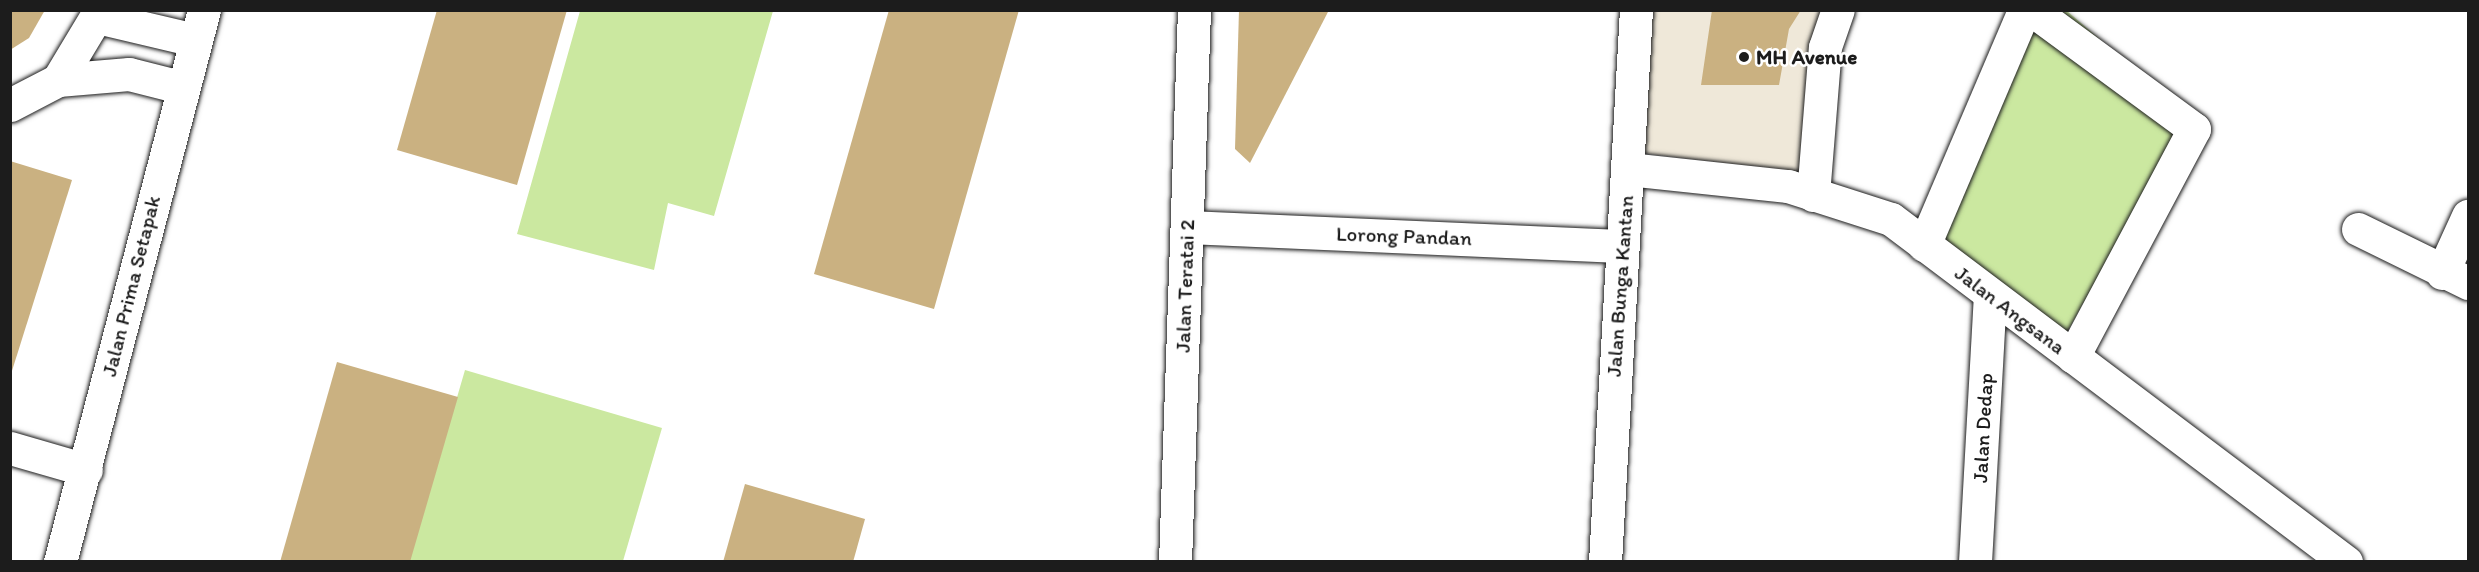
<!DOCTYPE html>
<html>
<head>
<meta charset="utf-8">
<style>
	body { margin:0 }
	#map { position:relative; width:2479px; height:572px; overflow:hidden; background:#fff; font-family:Itim,sans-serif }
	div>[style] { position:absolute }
	.built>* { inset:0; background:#efe8d9 }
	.green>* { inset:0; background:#cbe8a0 }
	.building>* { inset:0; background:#cab181 }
	.roads { filter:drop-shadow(0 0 2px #1c1c1c) drop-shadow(0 0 2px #1c1c1c) }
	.minor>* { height:33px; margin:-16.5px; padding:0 16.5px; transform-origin:16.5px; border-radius:16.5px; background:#fff }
	.dots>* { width:16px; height:16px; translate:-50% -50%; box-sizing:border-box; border:3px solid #fff; border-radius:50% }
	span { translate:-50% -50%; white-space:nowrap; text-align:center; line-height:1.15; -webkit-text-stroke:5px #fff; paint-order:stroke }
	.poi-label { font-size:21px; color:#1c1c1c; font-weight:700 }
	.left { translate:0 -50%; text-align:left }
	.street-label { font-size:21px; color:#1c1c1c }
	.frame { position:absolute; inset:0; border:12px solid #1c1c1c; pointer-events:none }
</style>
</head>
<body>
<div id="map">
	<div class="built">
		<div style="clip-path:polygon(1650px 11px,1826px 11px,1803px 173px,1642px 153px)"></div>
	</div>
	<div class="green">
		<div style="clip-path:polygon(580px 11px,773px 11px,714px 216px,668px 203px,654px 270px,517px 234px)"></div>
		<div style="clip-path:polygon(2036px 11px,2067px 11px,2188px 115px,2065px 336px,1942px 239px)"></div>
		<div style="clip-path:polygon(465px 370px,662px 428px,623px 561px,409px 562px)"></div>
	</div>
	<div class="building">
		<div style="clip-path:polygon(10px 10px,45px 10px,29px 38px,10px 50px)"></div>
		<div style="clip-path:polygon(437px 10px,567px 10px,517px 185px,397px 150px)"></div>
		<div style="clip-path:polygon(889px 10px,1019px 10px,934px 309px,814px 274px)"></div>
		<div style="clip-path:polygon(1239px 10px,1329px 10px,1250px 163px,1235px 149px)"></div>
		<div style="clip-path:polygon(1712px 10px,1801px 10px,1789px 29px,1779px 85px,1701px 85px)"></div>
		<div style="clip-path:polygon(10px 161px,72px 180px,11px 374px,10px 374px)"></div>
		<div style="clip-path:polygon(337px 362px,458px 397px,410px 562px,280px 562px)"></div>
		<div style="clip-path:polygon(745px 484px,865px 519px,853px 562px,723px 562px)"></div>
	</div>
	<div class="roads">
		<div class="minor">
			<div style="left:2032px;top:10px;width:201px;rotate:36.3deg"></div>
			<div style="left:2194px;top:129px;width:258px;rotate:118deg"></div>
			<div style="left:97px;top:17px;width:101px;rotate:13.2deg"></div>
			<div style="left:58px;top:80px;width:71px;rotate:-4.8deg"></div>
			<div style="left:129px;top:74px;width:53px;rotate:14.3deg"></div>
			<div style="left:10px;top:105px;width:54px;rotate:-27.5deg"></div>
			<div style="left:58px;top:80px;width:82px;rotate:-59deg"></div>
			<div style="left:1628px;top:169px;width:161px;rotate:6.1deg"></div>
			<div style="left:1788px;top:186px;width:108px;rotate:17.8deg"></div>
			<div style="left:1891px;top:219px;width:570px;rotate:37.01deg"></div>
			<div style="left:1813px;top:195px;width:148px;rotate:-85.4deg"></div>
			<div style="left:1825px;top:47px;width:39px;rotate:-71deg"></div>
			<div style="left:1187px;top:227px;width:434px;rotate:2.5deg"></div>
			<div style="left:2358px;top:229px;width:123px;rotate:26.1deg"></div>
			<div style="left:1924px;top:245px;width:255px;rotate:-66.9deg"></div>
			<div style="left:2442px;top:273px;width:63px;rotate:-65.5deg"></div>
			<div style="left:10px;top:448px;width:79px;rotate:16.1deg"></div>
			<div style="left:60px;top:562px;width:570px;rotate:-75.38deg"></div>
			<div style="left:1175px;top:562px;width:552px;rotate:-88.03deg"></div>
			<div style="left:1605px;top:562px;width:553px;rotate:-86.79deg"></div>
			<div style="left:1975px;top:562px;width:267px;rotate:-86.8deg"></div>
		</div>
	</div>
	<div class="dots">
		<div style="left:1744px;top:57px;background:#1c1c1c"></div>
	</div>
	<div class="poi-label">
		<span class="left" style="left:1756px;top:57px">MH Avenue</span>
	</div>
	<div class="street-label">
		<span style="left:1404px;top:236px;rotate:2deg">Lorong Pandan</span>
		<span style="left:131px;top:286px;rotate:-76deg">Jalan Prima Setapak</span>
		<span style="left:1185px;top:286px;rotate:-88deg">Jalan Teratai 2</span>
		<span style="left:1620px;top:286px;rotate:-86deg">Jalan Bunga Kantan</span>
		<span style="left:2010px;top:310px;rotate:37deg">Jalan Angsana</span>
		<span style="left:1983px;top:428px;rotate:-87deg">Jalan Dedap</span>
	</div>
	<div class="frame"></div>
</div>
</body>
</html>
